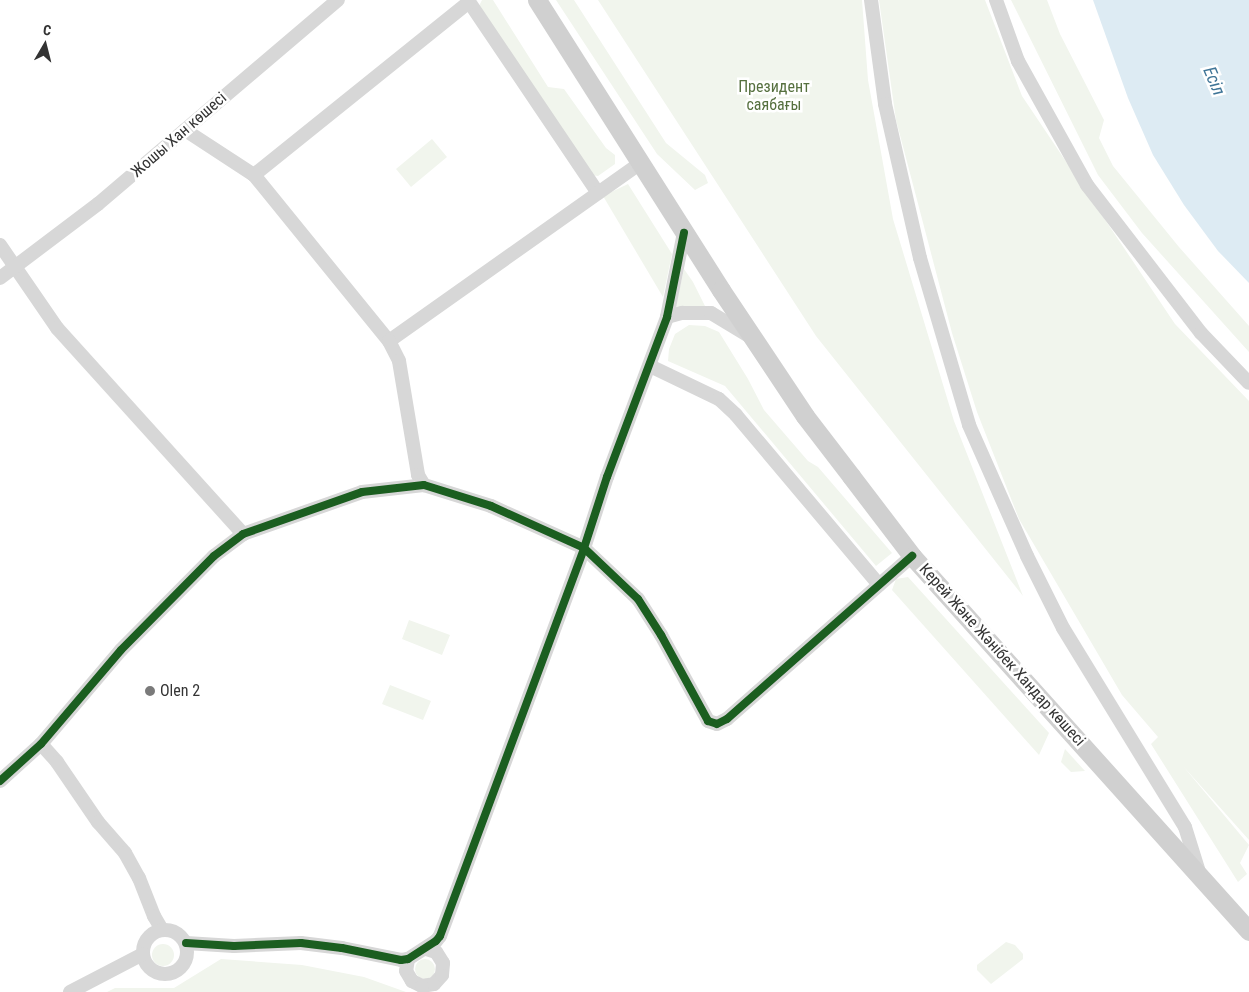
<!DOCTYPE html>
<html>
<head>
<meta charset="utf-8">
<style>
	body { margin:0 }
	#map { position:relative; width:1249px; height:992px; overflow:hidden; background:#fff; font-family:"Roboto Condensed",sans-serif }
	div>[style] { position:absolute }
	.green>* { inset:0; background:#f1f5ed }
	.round { border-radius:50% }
	.water>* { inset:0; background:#ddebf3 }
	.minor>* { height:14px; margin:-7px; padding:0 7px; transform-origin:7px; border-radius:7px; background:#d7d7d7 }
	.minor>.ring { margin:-7px; padding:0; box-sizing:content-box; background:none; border:14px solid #d7d7d7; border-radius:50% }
	.secondary>* { height:19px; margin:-9.5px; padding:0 9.5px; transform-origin:9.5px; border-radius:9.5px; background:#d0d0d0 }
	.cycleway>* { height:8px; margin:-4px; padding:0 4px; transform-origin:4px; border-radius:4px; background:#1b5e20 }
	.dots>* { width:14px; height:14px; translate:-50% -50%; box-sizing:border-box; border:2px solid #fff; border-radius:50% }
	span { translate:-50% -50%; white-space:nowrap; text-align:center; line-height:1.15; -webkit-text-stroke:5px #fff; paint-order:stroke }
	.park-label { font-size:16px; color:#56703f }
	.street-label { font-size:16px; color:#333 }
	.poi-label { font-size:16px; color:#333 }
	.left { translate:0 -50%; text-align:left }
	.water-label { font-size:18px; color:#3f7597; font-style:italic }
	.north { position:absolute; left:20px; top:20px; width:50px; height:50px; -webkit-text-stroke:4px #fff; paint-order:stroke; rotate:8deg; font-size:14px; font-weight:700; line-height:20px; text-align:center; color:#333 }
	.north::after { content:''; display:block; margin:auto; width:18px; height:22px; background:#333; clip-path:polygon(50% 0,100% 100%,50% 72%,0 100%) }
</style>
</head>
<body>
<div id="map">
	<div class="green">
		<div style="clip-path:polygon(482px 0,493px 0,548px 87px,564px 89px,606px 148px,615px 155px,615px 164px,598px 176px,591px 175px,479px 6px)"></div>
		<div style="clip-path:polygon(556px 0,574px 0,666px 143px,705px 175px,708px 183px,695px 190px,657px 154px)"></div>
		<div style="clip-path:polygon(598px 0,862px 0,868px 80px,893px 219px,954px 421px,1023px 596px,816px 336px)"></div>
		<div style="clip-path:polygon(879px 0,985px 0,1022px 96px,1175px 324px,1249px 401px,1249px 840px,1183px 766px,1249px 845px,1240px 863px,1247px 874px,1238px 882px,1151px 744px,1158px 737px,1122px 695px,1019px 519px,977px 412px,952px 333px,896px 120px)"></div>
		<div style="clip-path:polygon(1011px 0,1047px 0,1060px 34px,1104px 120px,1099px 138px,1113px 166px,1179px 247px,1249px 326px,1249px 352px,1142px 233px,1098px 175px)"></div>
		<div style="clip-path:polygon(432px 139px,447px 157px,411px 187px,396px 169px)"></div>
		<div style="clip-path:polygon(628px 184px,672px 254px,663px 297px,603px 196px)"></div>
		<div style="clip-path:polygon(684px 269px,693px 282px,706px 308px,675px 310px)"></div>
		<div style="clip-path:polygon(689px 325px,705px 326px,719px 332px,748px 379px,764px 410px,808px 461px,818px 467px,892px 553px,876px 566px,725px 386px,668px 361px,669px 349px,675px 334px)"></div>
		<div style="clip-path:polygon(908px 577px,1049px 733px,1039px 755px,892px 590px,896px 579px)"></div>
		<div style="clip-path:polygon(409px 620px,450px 635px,442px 655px,402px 639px)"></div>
		<div style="clip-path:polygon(390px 685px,431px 701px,423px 720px,382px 704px)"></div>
		<div style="clip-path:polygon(1065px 749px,1085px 771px,1071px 772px,1061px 762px)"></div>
		<div style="clip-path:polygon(1006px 942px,1015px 945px,1023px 954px,1023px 959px,991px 984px,977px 970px,977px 965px)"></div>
		<div class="round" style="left:152px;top:944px;width:22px;height:22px"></div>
		<div class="round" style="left:415px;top:959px;width:20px;height:20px"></div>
		<div style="clip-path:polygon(221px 959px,302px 965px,364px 977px,406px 992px,107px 992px,115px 988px,174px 988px)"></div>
	</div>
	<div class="water">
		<div style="clip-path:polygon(1093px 0,1249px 0,1249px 283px,1218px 251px,1184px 205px,1153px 155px,1128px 98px)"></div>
	</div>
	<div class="minor">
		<div style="left:871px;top:0;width:105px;rotate:82.3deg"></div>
		<div style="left:885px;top:104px;width:158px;rotate:77.2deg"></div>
		<div style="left:920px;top:258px;width:174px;rotate:73.6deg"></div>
		<div style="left:969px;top:425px;width:143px;rotate:66.1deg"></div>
		<div style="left:1027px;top:556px;width:80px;rotate:63.4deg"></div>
		<div style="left:1063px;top:628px;width:233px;rotate:58.5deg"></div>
		<div style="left:1185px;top:827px;width:47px;rotate:72.7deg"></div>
		<div style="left:996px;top:0;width:65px;rotate:70.2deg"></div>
		<div style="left:1018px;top:61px;width:142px;rotate:60.9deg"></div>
		<div style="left:1087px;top:185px;width:187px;rotate:52.4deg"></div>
		<div style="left:1201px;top:333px;width:69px;rotate:46.2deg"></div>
		<div style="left:185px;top:130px;width:82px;rotate:33.1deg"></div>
		<div style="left:598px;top:193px;width:230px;rotate:-124deg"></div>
		<div style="left:469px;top:2px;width:276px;rotate:141.2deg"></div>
		<div style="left:254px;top:175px;width:214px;rotate:50.9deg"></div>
		<div style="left:389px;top:341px;width:306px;rotate:-35.3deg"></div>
		<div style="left:0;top:245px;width:101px;rotate:55.5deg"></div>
		<div style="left:57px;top:328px;width:278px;rotate:47.9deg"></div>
		<div style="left:0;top:278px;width:123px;rotate:-37.1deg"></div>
		<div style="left:98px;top:204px;width:315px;rotate:-40.4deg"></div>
		<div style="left:667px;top:317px;width:16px;rotate:-15deg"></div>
		<div style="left:682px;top:313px;width:29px"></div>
		<div style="left:711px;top:313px;width:44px;rotate:31.2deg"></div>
		<div style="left:389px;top:341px;width:22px;rotate:63deg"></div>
		<div style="left:399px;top:361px;width:116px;rotate:80.5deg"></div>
		<div style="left:418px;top:475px;width:12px;rotate:59deg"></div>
		<div style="left:650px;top:366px;width:76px;rotate:25.6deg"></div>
		<div style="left:719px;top:399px;width:23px;rotate:43deg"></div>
		<div style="left:736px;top:415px;width:222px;rotate:49.9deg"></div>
		<div style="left:41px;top:744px;width:24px;rotate:48deg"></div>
		<div style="left:57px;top:762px;width:73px;rotate:55.7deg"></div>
		<div style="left:98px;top:822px;width:41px;rotate:48.9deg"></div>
		<div style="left:125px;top:853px;width:29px;rotate:61deg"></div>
		<div style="left:139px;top:878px;width:41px;rotate:68.5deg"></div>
		<div style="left:154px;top:916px;width:16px;rotate:60deg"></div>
		<div style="left:0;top:781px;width:55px;rotate:-42.1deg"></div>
		<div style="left:41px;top:744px;width:123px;rotate:-49.6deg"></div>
		<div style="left:121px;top:650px;width:132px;rotate:-45.3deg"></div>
		<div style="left:214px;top:556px;width:36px;rotate:-37deg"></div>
		<div style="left:243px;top:534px;width:126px;rotate:-19.4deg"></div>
		<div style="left:362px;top:492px;width:62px;rotate:-6.4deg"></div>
		<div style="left:424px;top:485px;width:70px;rotate:17.4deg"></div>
		<div style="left:491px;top:506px;width:102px;rotate:24.3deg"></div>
		<div style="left:584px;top:548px;width:75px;rotate:-72.1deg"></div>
		<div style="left:607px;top:477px;width:171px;rotate:-69.4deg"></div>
		<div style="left:667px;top:317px;width:86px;rotate:-78.6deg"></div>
		<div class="ring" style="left:143px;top:930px;width:30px;height:30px"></div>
		<div style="left:186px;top:943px;width:48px;rotate:3.6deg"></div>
		<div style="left:234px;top:946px;width:67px;rotate:-2.6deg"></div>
		<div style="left:301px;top:943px;width:41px;rotate:7deg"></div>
		<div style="left:342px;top:948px;width:60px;rotate:11.5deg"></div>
		<div style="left:401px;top:960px;width:7px;rotate:-8deg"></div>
		<div style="left:408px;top:959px;width:33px;rotate:-33deg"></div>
		<div style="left:436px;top:941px;width:6px;rotate:-51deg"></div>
		<div style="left:440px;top:936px;width:414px;rotate:-69.6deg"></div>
		<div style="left:584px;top:548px;width:74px;rotate:43.4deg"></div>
		<div style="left:638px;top:599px;width:43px;rotate:57.4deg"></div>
		<div style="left:661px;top:635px;width:98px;rotate:61.3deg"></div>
		<div style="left:708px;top:721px;width:9px;rotate:18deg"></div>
		<div style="left:717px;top:724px;width:11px;rotate:-27deg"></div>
		<div style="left:727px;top:719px;width:247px;rotate:-41.4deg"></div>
		<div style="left:408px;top:959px;width:12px;rotate:99deg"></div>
		<div style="left:406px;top:971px;width:12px;rotate:59deg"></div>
		<div style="left:412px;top:981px;width:11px;rotate:27deg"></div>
		<div style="left:422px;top:986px;width:12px;rotate:-9deg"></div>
		<div style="left:434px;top:984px;width:12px;rotate:-48deg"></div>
		<div style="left:442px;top:975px;width:12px;rotate:-85deg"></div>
		<div style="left:443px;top:963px;width:13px;rotate:-122deg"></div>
		<div style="left:436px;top:952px;width:10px;rotate:-163deg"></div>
		<div style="left:70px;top:992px;width:82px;rotate:-27.5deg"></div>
	</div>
	<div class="secondary">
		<div style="left:537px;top:0;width:343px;rotate:57.6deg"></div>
		<div style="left:721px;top:290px;width:151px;rotate:56.3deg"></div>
		<div style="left:805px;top:416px;width:76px;rotate:52.5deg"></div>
		<div style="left:851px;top:476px;width:101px;rotate:52.7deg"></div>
		<div style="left:912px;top:556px;width:504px;rotate:48.06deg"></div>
	</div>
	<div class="cycleway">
		<div style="left:0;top:781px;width:55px;rotate:-42.1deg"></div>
		<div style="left:41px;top:744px;width:123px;rotate:-49.6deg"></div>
		<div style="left:121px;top:650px;width:132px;rotate:-45.3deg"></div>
		<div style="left:214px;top:556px;width:36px;rotate:-37deg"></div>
		<div style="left:243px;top:534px;width:126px;rotate:-19.4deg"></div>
		<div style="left:362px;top:492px;width:62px;rotate:-6.4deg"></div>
		<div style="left:424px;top:485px;width:70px;rotate:17.4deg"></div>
		<div style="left:491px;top:506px;width:102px;rotate:24.3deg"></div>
		<div style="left:584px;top:548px;width:75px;rotate:-72.1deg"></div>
		<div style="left:607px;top:477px;width:171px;rotate:-69.4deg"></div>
		<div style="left:667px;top:317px;width:86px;rotate:-78.6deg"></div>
		<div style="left:186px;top:943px;width:48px;rotate:3.6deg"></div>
		<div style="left:234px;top:946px;width:67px;rotate:-2.6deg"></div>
		<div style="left:301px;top:943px;width:41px;rotate:7deg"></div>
		<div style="left:342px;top:948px;width:60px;rotate:11.5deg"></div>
		<div style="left:401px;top:960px;width:7px;rotate:-8deg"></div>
		<div style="left:408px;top:959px;width:33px;rotate:-33deg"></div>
		<div style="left:436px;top:941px;width:6px;rotate:-51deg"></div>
		<div style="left:440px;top:936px;width:414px;rotate:-69.6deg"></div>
		<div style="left:584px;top:548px;width:74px;rotate:43.4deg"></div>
		<div style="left:638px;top:599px;width:43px;rotate:57.4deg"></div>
		<div style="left:661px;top:635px;width:98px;rotate:61.3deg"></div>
		<div style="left:708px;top:721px;width:9px;rotate:18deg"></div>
		<div style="left:717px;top:724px;width:11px;rotate:-27deg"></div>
		<div style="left:727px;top:719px;width:247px;rotate:-41.4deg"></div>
	</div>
	<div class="dots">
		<div style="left:150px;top:691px;background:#7a7a7a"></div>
	</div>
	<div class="park-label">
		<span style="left:774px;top:96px">Президент<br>саябағы</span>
	</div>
	<div class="street-label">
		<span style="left:179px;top:135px;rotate:-41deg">Жошы Хан көшесі</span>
		<span style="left:1002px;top:655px;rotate:48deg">Керей Және Жәнібек Хандар көшесі</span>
	</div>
	<div class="poi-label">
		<span class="left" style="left:160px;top:691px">Olen 2</span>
	</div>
	<div class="water-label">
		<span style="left:1214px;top:81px;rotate:67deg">Есіл</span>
	</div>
	<div class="north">С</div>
</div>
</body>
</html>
